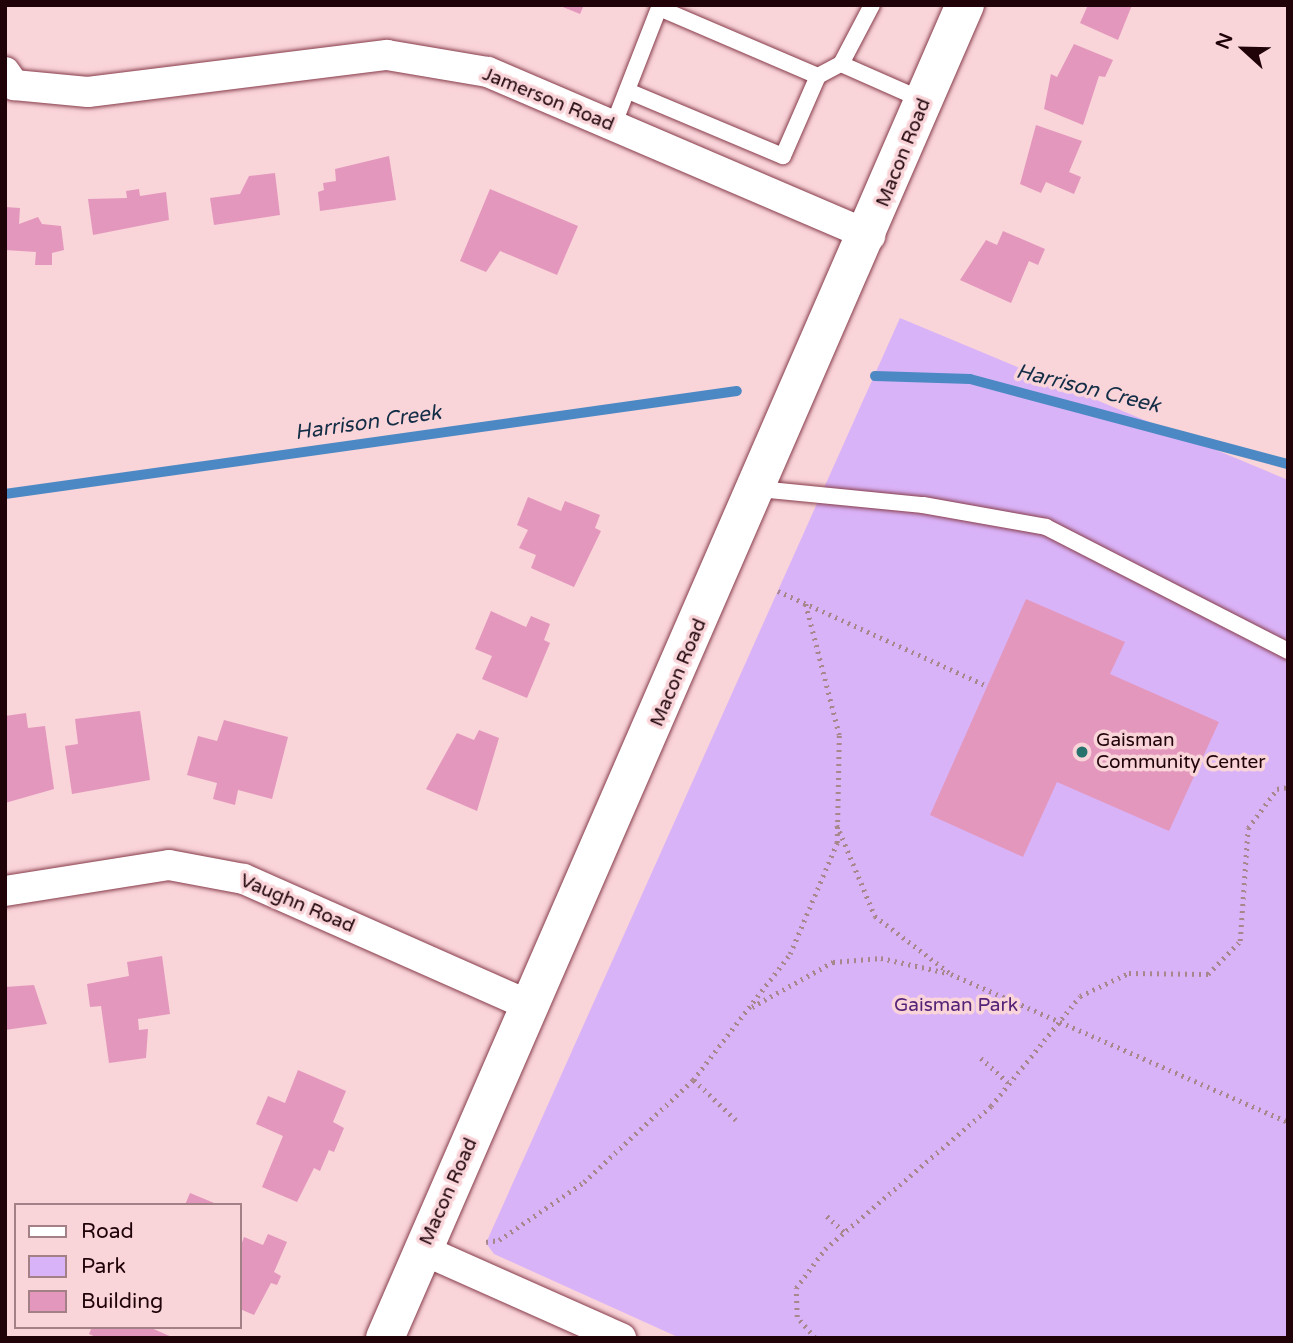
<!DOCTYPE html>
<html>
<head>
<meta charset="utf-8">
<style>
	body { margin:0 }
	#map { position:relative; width:1293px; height:1343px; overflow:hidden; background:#f9d4d9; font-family:"Varela Round",sans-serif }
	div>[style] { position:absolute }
	.green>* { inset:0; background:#d9b3f8 }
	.stream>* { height:10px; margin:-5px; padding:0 5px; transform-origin:5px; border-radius:5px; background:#4c89c4 }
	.building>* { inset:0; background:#e497bd }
	.path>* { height:4.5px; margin-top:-2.25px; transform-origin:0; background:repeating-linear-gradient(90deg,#a8878c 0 2px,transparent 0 7px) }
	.roads { filter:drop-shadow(0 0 2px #873c4b) drop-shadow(0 0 2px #873c4b) }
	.lane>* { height:16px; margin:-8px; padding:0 8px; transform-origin:8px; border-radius:8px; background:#fff }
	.street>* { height:30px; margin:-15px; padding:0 15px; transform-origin:15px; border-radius:15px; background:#fff }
	.secondary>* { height:38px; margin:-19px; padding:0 19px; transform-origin:19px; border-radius:19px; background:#fff }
	.dots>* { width:19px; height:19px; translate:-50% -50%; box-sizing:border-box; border:4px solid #f9d4d9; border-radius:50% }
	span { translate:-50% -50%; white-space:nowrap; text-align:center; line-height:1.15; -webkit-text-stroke:7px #f9d4d9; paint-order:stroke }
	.street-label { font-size:19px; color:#1f0309 }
	.poi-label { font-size:19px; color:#1f0309 }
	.left { translate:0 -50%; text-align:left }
	.park-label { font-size:19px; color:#562277 }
	.water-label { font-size:21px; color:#122d45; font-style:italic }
	.frame { position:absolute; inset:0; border:7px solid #1f0309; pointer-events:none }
	.legend { position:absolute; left:14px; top:1203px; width:228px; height:126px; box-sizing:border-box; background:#f9d4d9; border:2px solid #a28086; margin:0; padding:9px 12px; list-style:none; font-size:21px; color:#1f0309 }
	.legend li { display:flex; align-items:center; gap:14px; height:35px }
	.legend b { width:35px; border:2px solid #a28086 }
	.north { position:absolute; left:1209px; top:14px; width:70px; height:70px; -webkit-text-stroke:5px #f9d4d9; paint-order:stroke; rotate:292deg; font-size:19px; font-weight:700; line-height:28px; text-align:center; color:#1f0309 }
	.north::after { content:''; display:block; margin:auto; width:24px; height:32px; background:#1f0309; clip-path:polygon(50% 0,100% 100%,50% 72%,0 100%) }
</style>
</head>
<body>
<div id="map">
	<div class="green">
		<div style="clip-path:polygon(900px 318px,1288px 480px,1288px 1338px,680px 1338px,494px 1254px,486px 1243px)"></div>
	</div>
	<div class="stream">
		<div style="left:875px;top:376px;width:95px;rotate:1.8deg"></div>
		<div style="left:970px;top:379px;width:329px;rotate:15deg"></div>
		<div style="left:5px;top:494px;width:739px;rotate:-8.01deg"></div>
	</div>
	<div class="building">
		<div style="clip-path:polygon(558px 5px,584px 5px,580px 14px)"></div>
		<div style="clip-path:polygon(1088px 5px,1132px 5px,1118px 40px,1080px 23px)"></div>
		<div style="clip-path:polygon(1074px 44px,1113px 60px,1105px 77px,1099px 76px,1083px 125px,1044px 109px,1051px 74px,1057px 77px)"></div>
		<div style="clip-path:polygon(1036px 125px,1082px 141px,1069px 172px,1081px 177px,1074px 194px,1046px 182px,1041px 193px,1020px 184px)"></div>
		<div style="clip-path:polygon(389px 156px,396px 200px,320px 211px,318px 192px,324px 190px,323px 183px,336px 181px,335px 169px)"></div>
		<div style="clip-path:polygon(275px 173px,280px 215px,214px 225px,210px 198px,240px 194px,249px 176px)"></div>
		<div style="clip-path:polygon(139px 189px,140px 196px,166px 192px,169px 220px,93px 235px,88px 199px,127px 198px,126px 191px)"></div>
		<div style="clip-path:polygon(490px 189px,578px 226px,557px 275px,500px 251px,486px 272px,460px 261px)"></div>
		<div style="clip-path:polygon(5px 207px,20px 208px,19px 224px,38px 217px,42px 224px,61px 226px,64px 250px,52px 253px,52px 265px,35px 265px,36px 252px,5px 250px)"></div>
		<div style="clip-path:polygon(1003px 231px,1045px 249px,1038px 265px,1029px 261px,1011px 303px,960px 280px,986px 240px,997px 245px)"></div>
		<div style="clip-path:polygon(528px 497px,561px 511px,565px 501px,600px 515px,595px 528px,601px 531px,574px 587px,531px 568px,536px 555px,519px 548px,528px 530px,517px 525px)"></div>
		<div style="clip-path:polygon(1026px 599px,1125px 642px,1110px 674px,1219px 722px,1169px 831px,1057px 782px,1023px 857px,930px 815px)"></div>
		<div style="clip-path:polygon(491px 611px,526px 627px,531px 616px,550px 624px,544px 640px,550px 643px,527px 698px,482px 679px,492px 656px,475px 649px)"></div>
		<div style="clip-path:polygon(140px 711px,150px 780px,72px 794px,65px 746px,78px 744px,75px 719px)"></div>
		<div style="clip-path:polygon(26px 713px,28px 728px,45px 726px,54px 789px,5px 803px,5px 716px)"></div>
		<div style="clip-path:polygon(224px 720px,288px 737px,272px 799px,238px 790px,235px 805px,213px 799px,217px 783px,187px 775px,198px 736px,217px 741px)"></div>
		<div style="clip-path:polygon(479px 730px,499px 738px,477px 811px,426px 789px,457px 733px,474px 740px)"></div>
		<div style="clip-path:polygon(162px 956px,170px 1014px,138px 1019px,139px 1030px,148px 1029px,146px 1058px,109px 1063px,101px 1006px,90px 1007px,87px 984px,129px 976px,127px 962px)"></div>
		<div style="clip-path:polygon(34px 985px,47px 1024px,5px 1030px,5px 987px)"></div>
		<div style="clip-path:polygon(298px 1070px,346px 1091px,333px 1122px,344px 1128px,334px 1152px,329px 1150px,320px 1171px,314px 1168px,297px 1202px,262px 1187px,283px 1136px,256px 1124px,268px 1096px,285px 1103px)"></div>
		<div style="clip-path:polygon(190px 1193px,219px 1205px,185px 1205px)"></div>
		<div style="clip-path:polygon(268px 1234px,287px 1242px,274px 1272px,281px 1276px,277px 1285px,271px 1283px,254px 1315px,240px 1309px,240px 1248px,244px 1237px,263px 1245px)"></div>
		<div style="clip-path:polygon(92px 1327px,149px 1327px,174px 1338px,98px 1338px,89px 1334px)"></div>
	</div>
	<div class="path">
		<div style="left:778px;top:591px;width:230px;rotate:24.4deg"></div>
		<div style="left:837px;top:825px;width:99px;rotate:67.3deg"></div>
		<div style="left:875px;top:916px;width:96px;rotate:37.3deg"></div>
		<div style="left:951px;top:974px;width:368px;rotate:23.7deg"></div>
		<div style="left:752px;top:1007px;width:93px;rotate:-29.1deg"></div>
		<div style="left:833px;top:962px;width:48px;rotate:-4.8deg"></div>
		<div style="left:881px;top:958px;width:68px;rotate:12.8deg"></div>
		<div style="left:981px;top:1058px;width:36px;rotate:42deg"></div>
		<div style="left:694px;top:1080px;width:58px;rotate:43.6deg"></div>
		<div style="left:827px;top:1216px;width:23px;rotate:43deg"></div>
		<div style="left:486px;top:1242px;width:13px;rotate:-9deg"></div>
		<div style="left:499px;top:1240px;width:103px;rotate:-34.3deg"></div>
		<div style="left:584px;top:1182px;width:149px;rotate:-43.1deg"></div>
		<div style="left:693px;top:1080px;width:159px;rotate:-52.4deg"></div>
		<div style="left:790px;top:954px;width:121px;rotate:-67.1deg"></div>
		<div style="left:837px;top:843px;width:108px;rotate:-88.9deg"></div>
		<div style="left:839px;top:735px;width:136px;rotate:-104.4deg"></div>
		<div style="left:815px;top:1338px;width:28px;rotate:-131deg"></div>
		<div style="left:797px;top:1317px;width:29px;rotate:-92deg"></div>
		<div style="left:796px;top:1288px;width:49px;rotate:-53.4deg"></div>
		<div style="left:825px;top:1249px;width:219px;rotate:-40.7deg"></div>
		<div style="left:991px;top:1106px;width:141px;rotate:-51deg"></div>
		<div style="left:1080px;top:996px;width:54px;rotate:-25.1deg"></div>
		<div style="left:1129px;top:973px;width:79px;rotate:0.7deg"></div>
		<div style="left:1208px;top:974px;width:46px;rotate:-45.9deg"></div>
		<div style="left:1240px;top:941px;width:113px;rotate:-86deg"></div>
		<div style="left:1248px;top:828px;width:49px;rotate:-53.4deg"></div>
		<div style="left:1277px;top:789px;width:11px;rotate:-10deg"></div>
	</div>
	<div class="roads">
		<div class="lane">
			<div style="left:841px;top:64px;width:92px;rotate:23.8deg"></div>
			<div style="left:628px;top:91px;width:168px;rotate:22.8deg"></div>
			<div style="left:783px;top:156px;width:87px;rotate:-66.4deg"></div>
			<div style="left:613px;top:126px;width:127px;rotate:-68.7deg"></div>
			<div style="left:659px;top:8px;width:173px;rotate:23.2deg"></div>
			<div style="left:818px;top:76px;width:26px;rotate:-28deg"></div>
			<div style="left:841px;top:64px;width:67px;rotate:-62.3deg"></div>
			<div style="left:759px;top:489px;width:165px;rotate:5.6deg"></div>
			<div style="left:923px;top:505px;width:125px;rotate:10.1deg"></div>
			<div style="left:1046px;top:527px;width:272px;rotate:27.1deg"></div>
		</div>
		<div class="street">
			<div style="left:5px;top:72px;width:16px;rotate:55deg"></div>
			<div style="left:14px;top:85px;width:74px;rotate:5.4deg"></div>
			<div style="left:88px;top:92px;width:301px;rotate:-7.1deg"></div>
			<div style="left:387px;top:55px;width:102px;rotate:9.6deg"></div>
			<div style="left:488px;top:72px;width:416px;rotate:23.2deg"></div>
			<div style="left:5px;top:891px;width:166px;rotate:-9deg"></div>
			<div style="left:169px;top:865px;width:76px;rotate:10.6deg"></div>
			<div style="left:244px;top:879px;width:316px;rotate:23.9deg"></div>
			<div style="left:423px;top:1250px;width:217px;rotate:24deg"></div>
		</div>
		<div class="secondary">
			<div style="left:385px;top:1338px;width:1454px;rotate:-66.49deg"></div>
		</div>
	</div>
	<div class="dots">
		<div style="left:1082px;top:752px;background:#28726d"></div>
	</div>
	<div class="street-label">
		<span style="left:548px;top:100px;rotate:22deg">Jamerson Road</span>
		<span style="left:904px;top:153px;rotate:-68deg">Macon Road</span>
		<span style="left:679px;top:673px;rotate:-67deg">Macon Road</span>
		<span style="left:297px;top:904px;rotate:23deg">Vaughn Road</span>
		<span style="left:449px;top:1192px;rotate:-66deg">Macon Road</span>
	</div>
	<div class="poi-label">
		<span class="left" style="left:1096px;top:752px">Gaisman<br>Community Center</span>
	</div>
	<div class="park-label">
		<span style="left:956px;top:1006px">Gaisman Park</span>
	</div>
	<div class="water-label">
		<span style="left:1088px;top:389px;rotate:14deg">Harrison Creek</span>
		<span style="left:368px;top:423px;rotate:-8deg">Harrison Creek</span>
	</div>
	<div class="frame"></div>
	<ul class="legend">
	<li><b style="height:9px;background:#fff"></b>Road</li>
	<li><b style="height:19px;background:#d9b3f8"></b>Park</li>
	<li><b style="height:19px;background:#e497bd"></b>Building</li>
	</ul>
	<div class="north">N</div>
</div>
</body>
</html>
